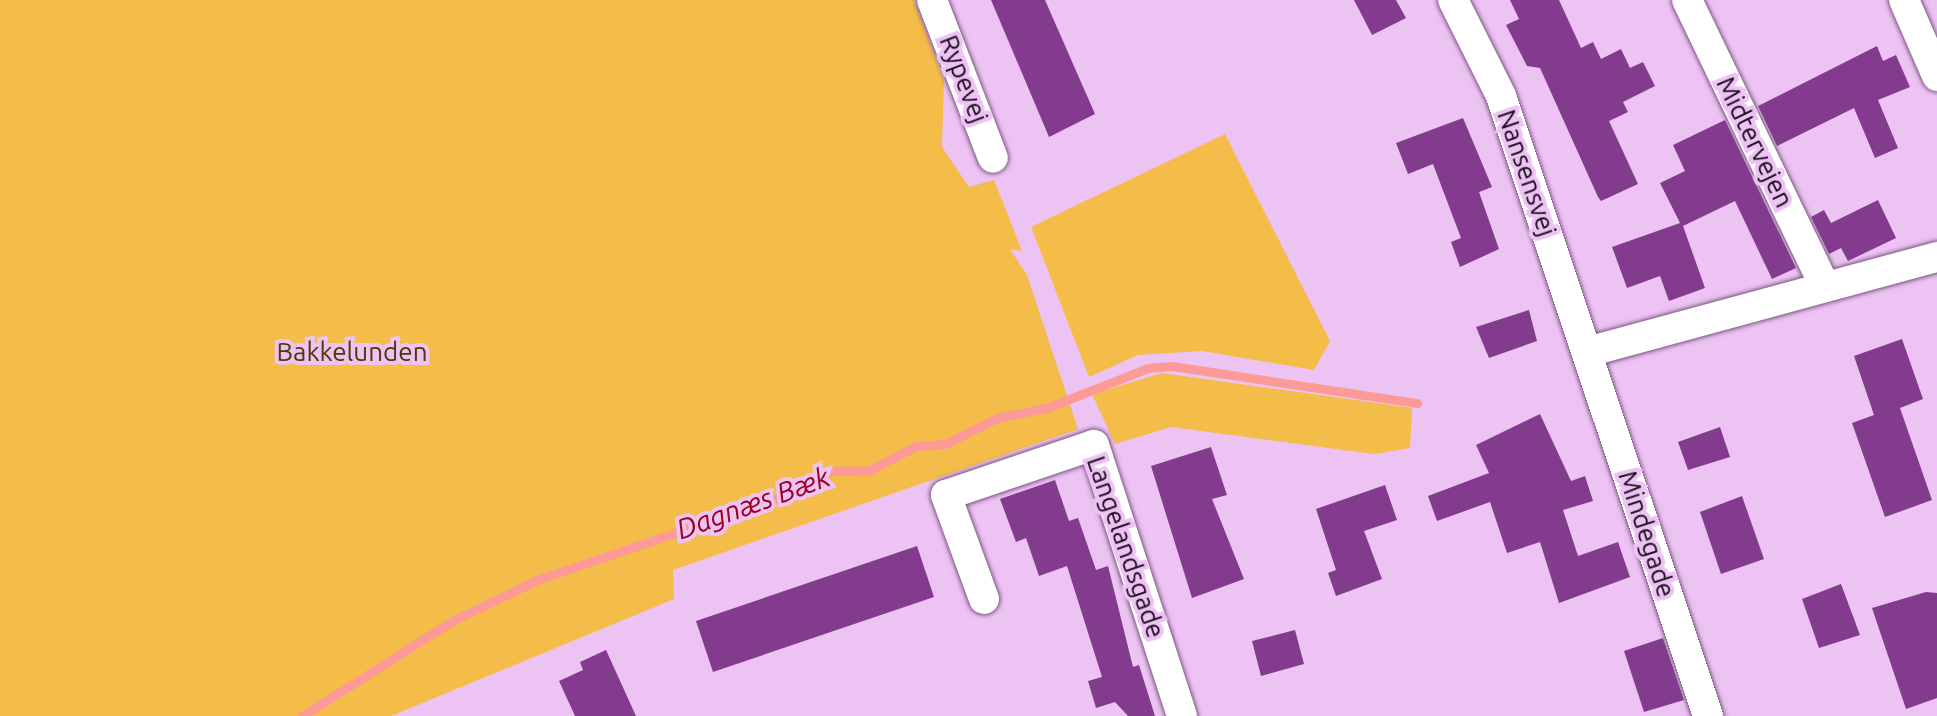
<!DOCTYPE html>
<html>
<head>
<meta charset="utf-8">
<style>
	body { margin:0 }
	#map { position:relative; width:1937px; height:716px; overflow:hidden; background:#edc3f3; font-family:Ubuntu,sans-serif }
	div>[style] { position:absolute }
	.green>* { inset:0; background:#f4bc49 }
	.stream>* { height:9px; margin:-4.5px; padding:0 4.5px; transform-origin:4.5px; border-radius:4.5px; background:#fc9a97 }
	.building>* { inset:0; background:#833b8e }
	.roads { filter:drop-shadow(0 0 2px #7c5782) drop-shadow(0 0 2px #7c5782) }
	.minor>* { height:30px; margin:-15px; padding:0 15px; transform-origin:15px; border-radius:15px; background:#fff }
	span { translate:-50% -50%; white-space:nowrap; text-align:center; line-height:1.15; -webkit-text-stroke:8px #edc3f3; paint-order:stroke }
	.street-label { font-size:26px; color:#190b1b }
	.park-label { font-size:26px; color:#4f3804 }
	.water-label { font-size:28px; color:#9d0020; font-style:italic }
</style>
</head>
<body>
<div id="map">
	<div class="green">
		<div style="clip-path:polygon(0 0,914px 0,944px 80px,942px 147px,969px 187px,994px 180px,1022px 251px,1010px 249px,1027px 275px,1078px 429px,673px 570px,674px 599px,391px 716px,0 716px)"></div>
		<div style="clip-path:polygon(1225px 134px,1330px 341px,1314px 370px,1202px 351px,1138px 355px,1089px 377px,1031px 227px)"></div>
		<div style="clip-path:polygon(1162px 373px,1412px 408px,1410px 448px,1374px 454px,1171px 427px,1115px 444px,1092px 394px)"></div>
	</div>
	<div class="stream">
		<div style="left:302px;top:716px;width:180px;rotate:-32.3deg"></div>
		<div style="left:454px;top:620px;width:94px;rotate:-25.8deg"></div>
		<div style="left:539px;top:579px;width:268px;rotate:-18.7deg"></div>
		<div style="left:793px;top:493px;width:44px;rotate:-30.1deg"></div>
		<div style="left:831px;top:471px;width:39px;rotate:-1deg"></div>
		<div style="left:870px;top:470px;width:52px;rotate:-27.6deg"></div>
		<div style="left:916px;top:446px;width:29px;rotate:-4deg"></div>
		<div style="left:945px;top:444px;width:58px;rotate:-26.6deg"></div>
		<div style="left:997px;top:418px;width:53px;rotate:-11.9deg"></div>
		<div style="left:1049px;top:407px;width:106px;rotate:-21.5deg"></div>
		<div style="left:1148px;top:368px;width:24px;rotate:-5deg"></div>
		<div style="left:1172px;top:366px;width:248px;rotate:8.6deg"></div>
	</div>
	<div class="building">
		<div style="clip-path:polygon(991px 0,1045px 0,1095px 114px,1049px 137px)"></div>
		<div style="clip-path:polygon(1354px 0,1396px 0,1406px 18px,1372px 35px)"></div>
		<div style="clip-path:polygon(1510px 0,1559px 0,1581px 48px,1593px 42px,1601px 59px,1621px 49px,1630px 68px,1643px 62px,1655px 86px,1623px 102px,1628px 112px,1609px 121px,1638px 184px,1601px 201px,1598px 197px,1540px 68px,1527px 66px,1506px 25px,1519px 19px)"></div>
		<div style="clip-path:polygon(1877px 46px,1883px 61px,1896px 55px,1910px 87px,1878px 100px,1898px 148px,1875px 158px,1854px 108px,1777px 146px,1758px 106px)"></div>
		<div style="clip-path:polygon(1463px 118px,1492px 187px,1479px 192px,1499px 249px,1460px 267px,1451px 242px,1461px 238px,1433px 164px,1408px 174px,1396px 143px)"></div>
		<div style="clip-path:polygon(1725px 120px,1796px 268px,1772px 279px,1735px 201px,1683px 226px,1705px 288px,1669px 301px,1660px 276px,1627px 288px,1612px 247px,1680px 223px,1660px 183px,1685px 171px,1673px 145px)"></div>
		<div style="clip-path:polygon(1878px 200px,1896px 238px,1848px 261px,1841px 248px,1829px 254px,1811px 217px,1824px 210px,1831px 223px)"></div>
		<div style="clip-path:polygon(1529px 310px,1537px 341px,1489px 358px,1476px 327px)"></div>
		<div style="clip-path:polygon(1902px 339px,1923px 399px,1900px 408px,1932px 500px,1885px 517px,1852px 423px,1874px 415px,1854px 356px)"></div>
		<div style="clip-path:polygon(1540px 414px,1571px 481px,1585px 476px,1593px 501px,1563px 510px,1578px 556px,1618px 542px,1630px 577px,1559px 603px,1540px 542px,1507px 553px,1490px 502px,1437px 521px,1428px 496px,1489px 473px,1476px 445px)"></div>
		<div style="clip-path:polygon(1720px 427px,1730px 457px,1688px 470px,1678px 442px)"></div>
		<div style="clip-path:polygon(1211px 447px,1227px 495px,1212px 499px,1244px 579px,1192px 598px,1151px 466px)"></div>
		<div style="clip-path:polygon(1055px 480px,1069px 521px,1078px 518px,1096px 570px,1108px 566px,1133px 667px,1139px 665px,1155px 716px,1128px 716px,1115px 702px,1096px 708px,1088px 681px,1102px 677px,1067px 566px,1039px 576px,1026px 538px,1016px 542px,1000px 499px)"></div>
		<div style="clip-path:polygon(1385px 485px,1397px 520px,1364px 531px,1382px 579px,1336px 596px,1328px 573px,1336px 570px,1316px 509px)"></div>
		<div style="clip-path:polygon(1742px 496px,1764px 559px,1721px 574px,1700px 512px)"></div>
		<div style="clip-path:polygon(917px 546px,934px 597px,713px 672px,696px 621px)"></div>
		<div style="clip-path:polygon(1841px 584px,1860px 635px,1819px 648px,1802px 599px)"></div>
		<div style="clip-path:polygon(1926px 592px,1937px 593px,1937px 698px,1906px 709px,1872px 608px)"></div>
		<div style="clip-path:polygon(1295px 630px,1304px 664px,1261px 676px,1252px 641px)"></div>
		<div style="clip-path:polygon(1663px 638px,1684px 700px,1644px 712px,1624px 651px)"></div>
		<div style="clip-path:polygon(606px 650px,636px 716px,575px 716px,559px 681px,583px 670px,580px 662px)"></div>
	</div>
	<div class="roads">
		<div class="minor">
			<div style="left:932px;top:0;width:169px;rotate:68.9deg"></div>
			<div style="left:1453px;top:0;width:107px;rotate:63.4deg"></div>
			<div style="left:1501px;top:96px;width:654px;rotate:71.54deg"></div>
			<div style="left:1687px;top:0;width:316px;rotate:64.3deg"></div>
			<div style="left:1904px;top:0;width:83px;rotate:66.5deg"></div>
			<div style="left:1587px;top:352px;width:363px;rotate:-15.2deg"></div>
			<div style="left:984px;top:599px;width:111px;rotate:-110.1deg"></div>
			<div style="left:946px;top:495px;width:156px;rotate:-18.7deg"></div>
			<div style="left:1094px;top:445px;width:285px;rotate:72deg"></div>
		</div>
	</div>
	<div class="street-label">
		<span style="left:964px;top:79px;rotate:69deg">Rypevej</span>
		<span style="left:1755px;top:142px;rotate:64deg">Midtervejen</span>
		<span style="left:1527px;top:173px;rotate:71deg">Nansensvej</span>
		<span style="left:1647px;top:534px;rotate:72deg">Mindegade</span>
		<span style="left:1126px;top:547px;rotate:71deg">Langelandsgade</span>
	</div>
	<div class="park-label">
		<span style="left:352px;top:352px">Bakkelunden</span>
	</div>
	<div class="water-label">
		<span style="left:753px;top:503px;rotate:-20deg">Dagnæs Bæk</span>
	</div>
</div>
</body>
</html>
